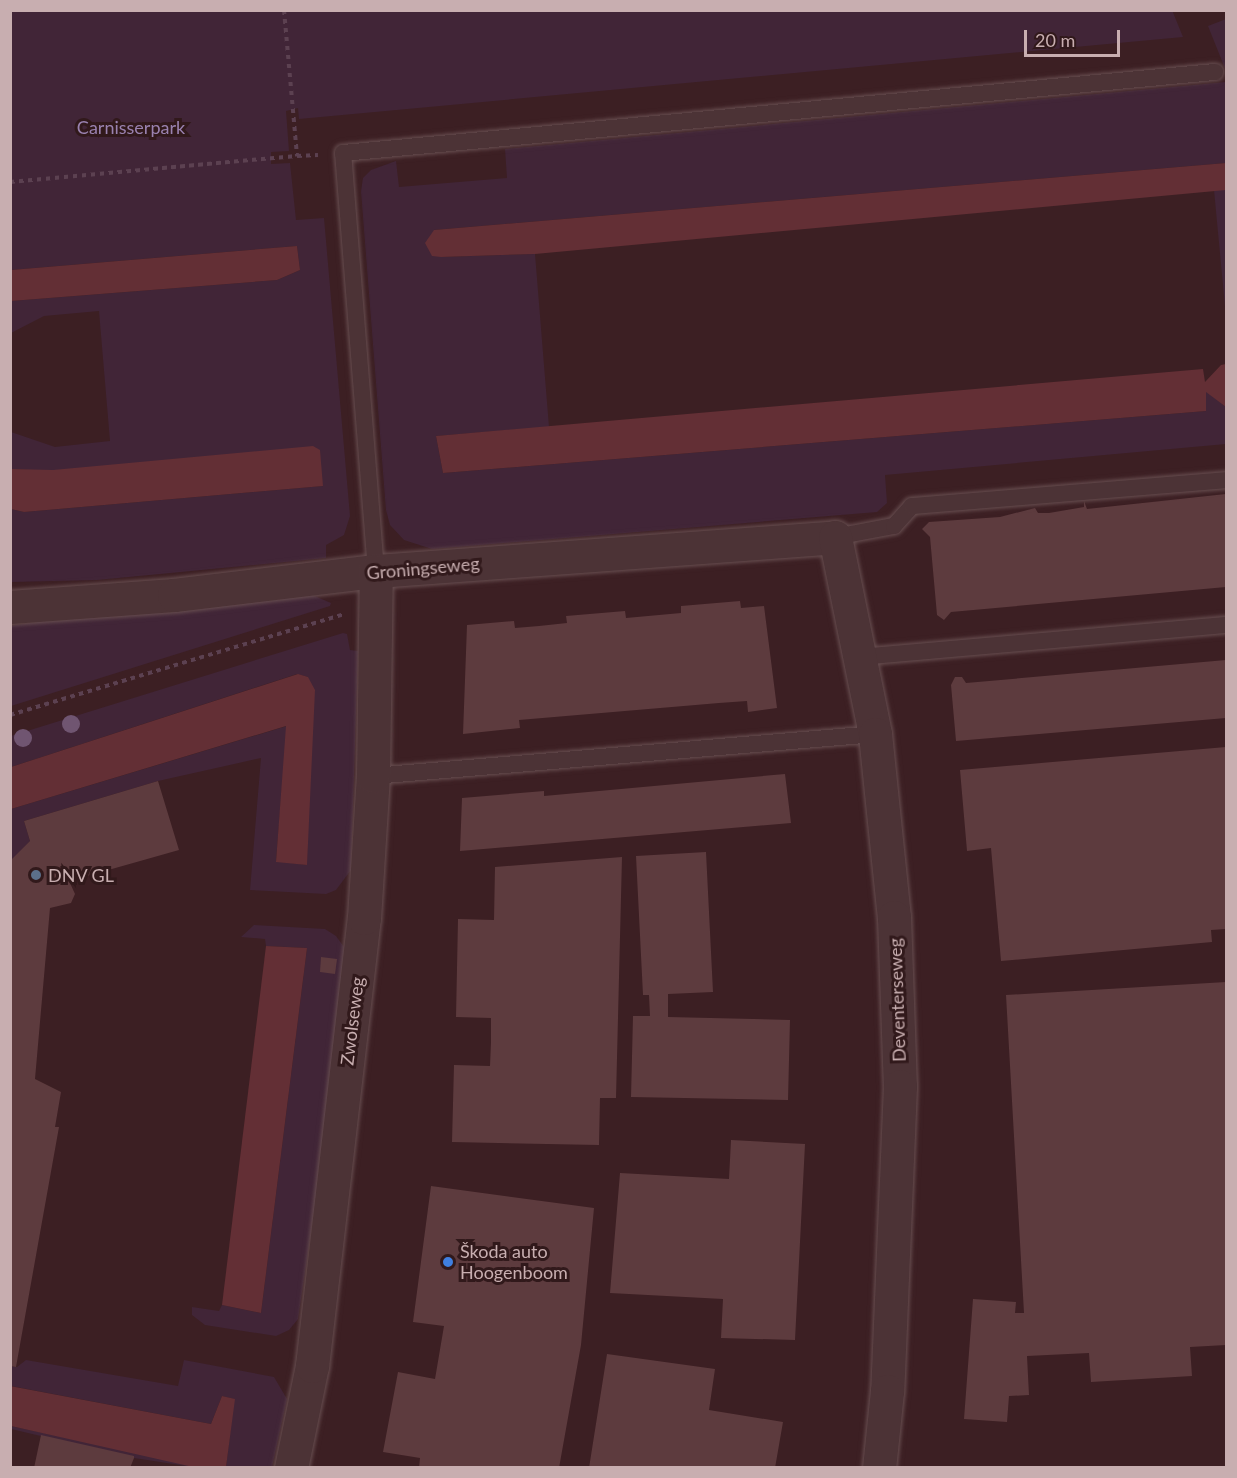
<!DOCTYPE html>
<html>
<head>
<meta charset="utf-8">
<style>
	body { margin:0 }
	#map { position:relative; width:1237px; height:1478px; overflow:hidden; background:#3c1f23; font-family:Lato,sans-serif }
	div>[style] { position:absolute }
	.green>* { inset:0; background:#412537 }
	.water>* { inset:0; background:#632f35 }
	.building>* { inset:0; background:#5d3b3e }
	.path>* { height:4px; margin-top:-2px; transform-origin:0; background:repeating-linear-gradient(90deg,#5c4151 0 4.5px,transparent 0 9px) }
	.roads { filter:drop-shadow(0 0 2px #674e50) drop-shadow(0 0 2px #674e50) }
	.service>* { height:16px; margin:-8px; padding:0 8px; transform-origin:8px; border-radius:8px; background:#4c3336 }
	.minor>* { height:33px; margin:-16.5px; padding:0 16.5px; transform-origin:16.5px; border-radius:16.5px; background:#4c3336 }
	.trees>* { width:18px; height:18px; margin:-9px; border-radius:50%; background:#705571 }
	.dots>* { width:16px; height:16px; translate:-50% -50%; box-sizing:border-box; border:3px solid #31191b; border-radius:50% }
	span { translate:-50% -50%; white-space:nowrap; text-align:center; line-height:1.15; -webkit-text-stroke:6px #31191b; paint-order:stroke }
	.park-label { font-size:18px; color:#9a82b0 }
	.street-label { font-size:18px; color:#c8aeb0 }
	.poi-label { font-size:18px; color:#c8aeb0 }
	.left { translate:0 -50%; text-align:left }
	.frame { position:absolute; inset:0; border:12px solid #c8aeb0; pointer-events:none }
	.scale { position:absolute; left:1024px; top:30px; width:96px; height:27px; box-sizing:border-box; border:3px solid #c8aeb0; border-top:0; padding-left:8px; font-size:18px; line-height:21px; white-space:nowrap; color:#c8aeb0; -webkit-text-stroke:4px #31191b; paint-order:stroke }
</style>
</head>
<body>
<div id="map">
	<div class="green">
		<div style="clip-path:polygon(1172px 10px,1183px 37px,299px 119px,298px 108px,286px 111px,289px 151px,271px 152px,271px 164px,290px 163px,296px 220px,324px 218px,350px 516px,344px 535px,326px 545px,326px 558px,97px 580px,11px 582px,11px 509px,24px 512px,323px 486px,11px 469px,11px 432px,55px 447px,110px 441px,99px 311px,44px 316px,11px 333px,11px 301px,277px 280px,300px 270px,297px 246px,11px 270px,10px 11px)"></div>
		<div style="clip-path:polygon(1226px 19px,1226px 71px,1208px 26px)"></div>
		<div style="clip-path:polygon(1226px 82px,1226px 163px,434px 230px,441px 257px,535px 254px,549px 427px,436px 436px,443px 473px,1206px 411px,1206px 391px,1226px 407px,1226px 444px,885px 475px,887px 503px,877px 512px,432px 549px,404px 540px,390px 525px,386px 510px,361px 191px,363px 178px,371px 170px,396px 161px,399px 187px,507px 178px,505px 149px)"></div>
		<div style="clip-path:polygon(1214px 190px,1226px 190px,1226px 317px)"></div>
		<div style="clip-path:polygon(310px 594px,331px 603px,330px 606px,11px 706px,11px 626px,98px 612px)"></div>
		<div style="clip-path:polygon(343px 633px,347px 634px,350px 650px,358px 651px,351px 870px,336px 890px,326px 894px,250px 890px,261px 758px,158px 781px,24px 821px,30px 841px,11px 861px,11px 809px,287px 726px,276px 861px,307px 865px,308px 677px,297px 674px,11px 767px,11px 736px)"></div>
		<div style="clip-path:polygon(254px 925px,325px 929px,336px 936px,344px 947px,326px 1131px,298px 1319px,289px 1330px,276px 1336px,205px 1325px,192px 1315px,192px 1307px,219px 1311px,222px 1305px,261px 1313px,307px 948px,266px 946px,265px 939px,241px 937px)"></div>
		<div style="clip-path:polygon(26px 1360px,178px 1386px,184px 1360px,274px 1377px,287px 1399px,272px 1467px,226px 1467px,234px 1399px,222px 1396px,211px 1424px,11px 1386px,10px 1366px,17px 1367px)"></div>
		<div style="clip-path:polygon(11px 1426px,194px 1465px,193px 1467px,134px 1458px,11px 1429px)"></div>
	</div>
	<div class="water">
		<div style="clip-path:polygon(1226px 163px,1226px 190px,535px 254px,441px 257px,432px 256px,425px 243px,434px 230px)"></div>
		<div style="clip-path:polygon(297px 246px,300px 270px,277px 280px,11px 301px,11px 270px)"></div>
		<div style="clip-path:polygon(1226px 364px,1226px 407px,1206px 392px,1206px 411px,443px 473px,436px 436px,1203px 369px,1205px 382px,1221px 365px)"></div>
		<div style="clip-path:polygon(313px 446px,320px 450px,323px 486px,24px 512px,11px 509px,11px 469px,53px 470px)"></div>
		<div style="clip-path:polygon(298px 674px,308px 677px,315px 690px,307px 865px,276px 862px,286px 726px,11px 809px,11px 767px)"></div>
		<div style="clip-path:polygon(266px 946px,307px 948px,261px 1313px,222px 1305px)"></div>
		<div style="clip-path:polygon(10px 1386px,211px 1424px,222px 1396px,235px 1399px,226px 1467px,193px 1467px,11px 1426px)"></div>
	</div>
	<div class="building">
		<div style="clip-path:polygon(1226px 494px,1226px 587px,951px 612px,944px 620px,937px 615px,930px 537px,922px 529px,929px 522px,1000px 517px,1035px 508px,1038px 513px,1049px 513px,1084px 507px,1084px 501px,1087px 509px)"></div>
		<div style="clip-path:polygon(740px 601px,741px 608px,764px 606px,777px 708px,748px 712px,747px 701px,719px 703px,519px 720px,520px 728px,463px 734px,467px 625px,514px 621px,515px 628px,539px 626px,567px 623px,566px 616px,625px 611px,626px 618px,681px 613px,681px 606px)"></div>
		<div style="clip-path:polygon(1226px 660px,1226px 718px,956px 741px,951px 685px,955px 677px,962px 677px,966px 683px)"></div>
		<div style="clip-path:polygon(1226px 747px,1226px 929px,1211px 930px,1212px 942px,1001px 961px,991px 848px,967px 851px,960px 770px)"></div>
		<div style="clip-path:polygon(785px 774px,791px 823px,460px 851px,462px 798px,544px 791px,544px 796px)"></div>
		<div style="clip-path:polygon(158px 781px,179px 850px,73px 880px,70px 883px,75px 894px,71px 903px,50px 908px,35px 1079px,61px 1092px,55px 1127px,59px 1127px,16px 1367px,10px 1366px,10px 861px,30px 841px,24px 821px)"></div>
		<div style="clip-path:polygon(706px 852px,713px 992px,668px 994px,668px 1017px,790px 1020px,788px 1100px,631px 1097px,633px 1016px,650px 1016px,649px 995px,643px 995px,636px 856px)"></div>
		<div style="clip-path:polygon(622px 857px,616px 1098px,600px 1098px,599px 1145px,452px 1142px,454px 1065px,490px 1066px,491px 1042px,491px 1018px,456px 1017px,458px 919px,494px 920px,495px 867px)"></div>
		<div style="clip-path:polygon(321px 957px,337px 959px,335px 974px,320px 972px)"></div>
		<div style="clip-path:polygon(1226px 982px,1226px 1345px,1190px 1347px,1192px 1376px,1091px 1382px,1089px 1353px,1027px 1356px,1029px 1395px,1009px 1396px,1007px 1422px,964px 1419px,973px 1299px,1016px 1302px,1015px 1313px,1024px 1313px,1006px 995px)"></div>
		<div style="clip-path:polygon(731px 1140px,805px 1144px,795px 1340px,721px 1338px,723px 1299px,610px 1293px,620px 1173px,729px 1179px)"></div>
		<div style="clip-path:polygon(431px 1186px,594px 1208px,581px 1345px,559px 1468px,419px 1468px,420px 1458px,383px 1452px,398px 1372px,435px 1379px,444px 1326px,413px 1322px)"></div>
		<div style="clip-path:polygon(607px 1354px,715px 1369px,709px 1410px,783px 1422px,775px 1468px,589px 1468px)"></div>
		<div style="clip-path:polygon(41px 1435px,134px 1456px,134px 1458px,130px 1468px,34px 1468px)"></div>
	</div>
	<div class="path">
		<div style="left:284px;top:10px;width:147px;rotate:84.9deg"></div>
		<div style="left:297px;top:156px;width:21px;rotate:-3deg"></div>
		<div style="left:10px;top:182px;width:288px;rotate:-5.2deg"></div>
		<div style="left:10px;top:715px;width:349px;rotate:-16.8deg"></div>
	</div>
	<div class="roads">
		<div class="service">
			<div style="left:835px;top:537px;width:60px;rotate:-10.6deg"></div>
			<div style="left:894px;top:526px;width:27px;rotate:-48deg"></div>
			<div style="left:912px;top:506px;width:315px;rotate:-4.7deg"></div>
			<div style="left:376px;top:571px;width:419px;rotate:-94.5deg"></div>
			<div style="left:343px;top:153px;width:876px;rotate:-5.31deg"></div>
			<div style="left:859px;top:657px;width:368px;rotate:-5deg"></div>
			<div style="left:373px;top:776px;width:504px;rotate:-4.78deg"></div>
		</div>
		<div class="minor">
			<div style="left:10px;top:607px;width:164px;rotate:-4.2deg"></div>
			<div style="left:174px;top:595px;width:203px;rotate:-6.8deg"></div>
			<div style="left:376px;top:571px;width:460px;rotate:-4.2deg"></div>
			<div style="left:835px;top:537px;width:201px;rotate:78.5deg"></div>
			<div style="left:875px;top:734px;width:184px;rotate:84.1deg"></div>
			<div style="left:894px;top:917px;width:169px;rotate:88deg"></div>
			<div style="left:900px;top:1086px;width:305px;rotate:92.4deg"></div>
			<div style="left:887px;top:1391px;width:77px;rotate:95.9deg"></div>
			<div style="left:291px;top:1468px;width:104px;rotate:-78.4deg"></div>
			<div style="left:312px;top:1366px;width:451px;rotate:-83.4deg"></div>
			<div style="left:364px;top:918px;width:142px;rotate:-86.4deg"></div>
			<div style="left:373px;top:776px;width:205px;rotate:-89.2deg"></div>
		</div>
	</div>
	<div class="trees">
		<div style="left:71px;top:724px"></div>
		<div style="left:23px;top:738px"></div>
	</div>
	<div class="dots">
		<div style="left:36px;top:875px;background:#5c6f8a"></div>
		<div style="left:448px;top:1262px;background:#3f7fe0"></div>
	</div>
	<div class="park-label">
		<span style="left:131px;top:127px">Carnisserpark</span>
	</div>
	<div class="street-label">
		<span style="left:423px;top:568px;rotate:-5deg">Groningseweg</span>
		<span style="left:897px;top:1000px;rotate:-92deg">Deventerseweg</span>
		<span style="left:352px;top:1021px;rotate:-83deg">Zwolseweg</span>
	</div>
	<div class="poi-label">
		<span class="left" style="left:48px;top:875px">DNV GL</span>
		<span class="left" style="left:460px;top:1262px">Škoda auto<br>Hoogenboom</span>
	</div>
	<div class="frame"></div>
	<div class="scale">20 m</div>
</div>
</body>
</html>
